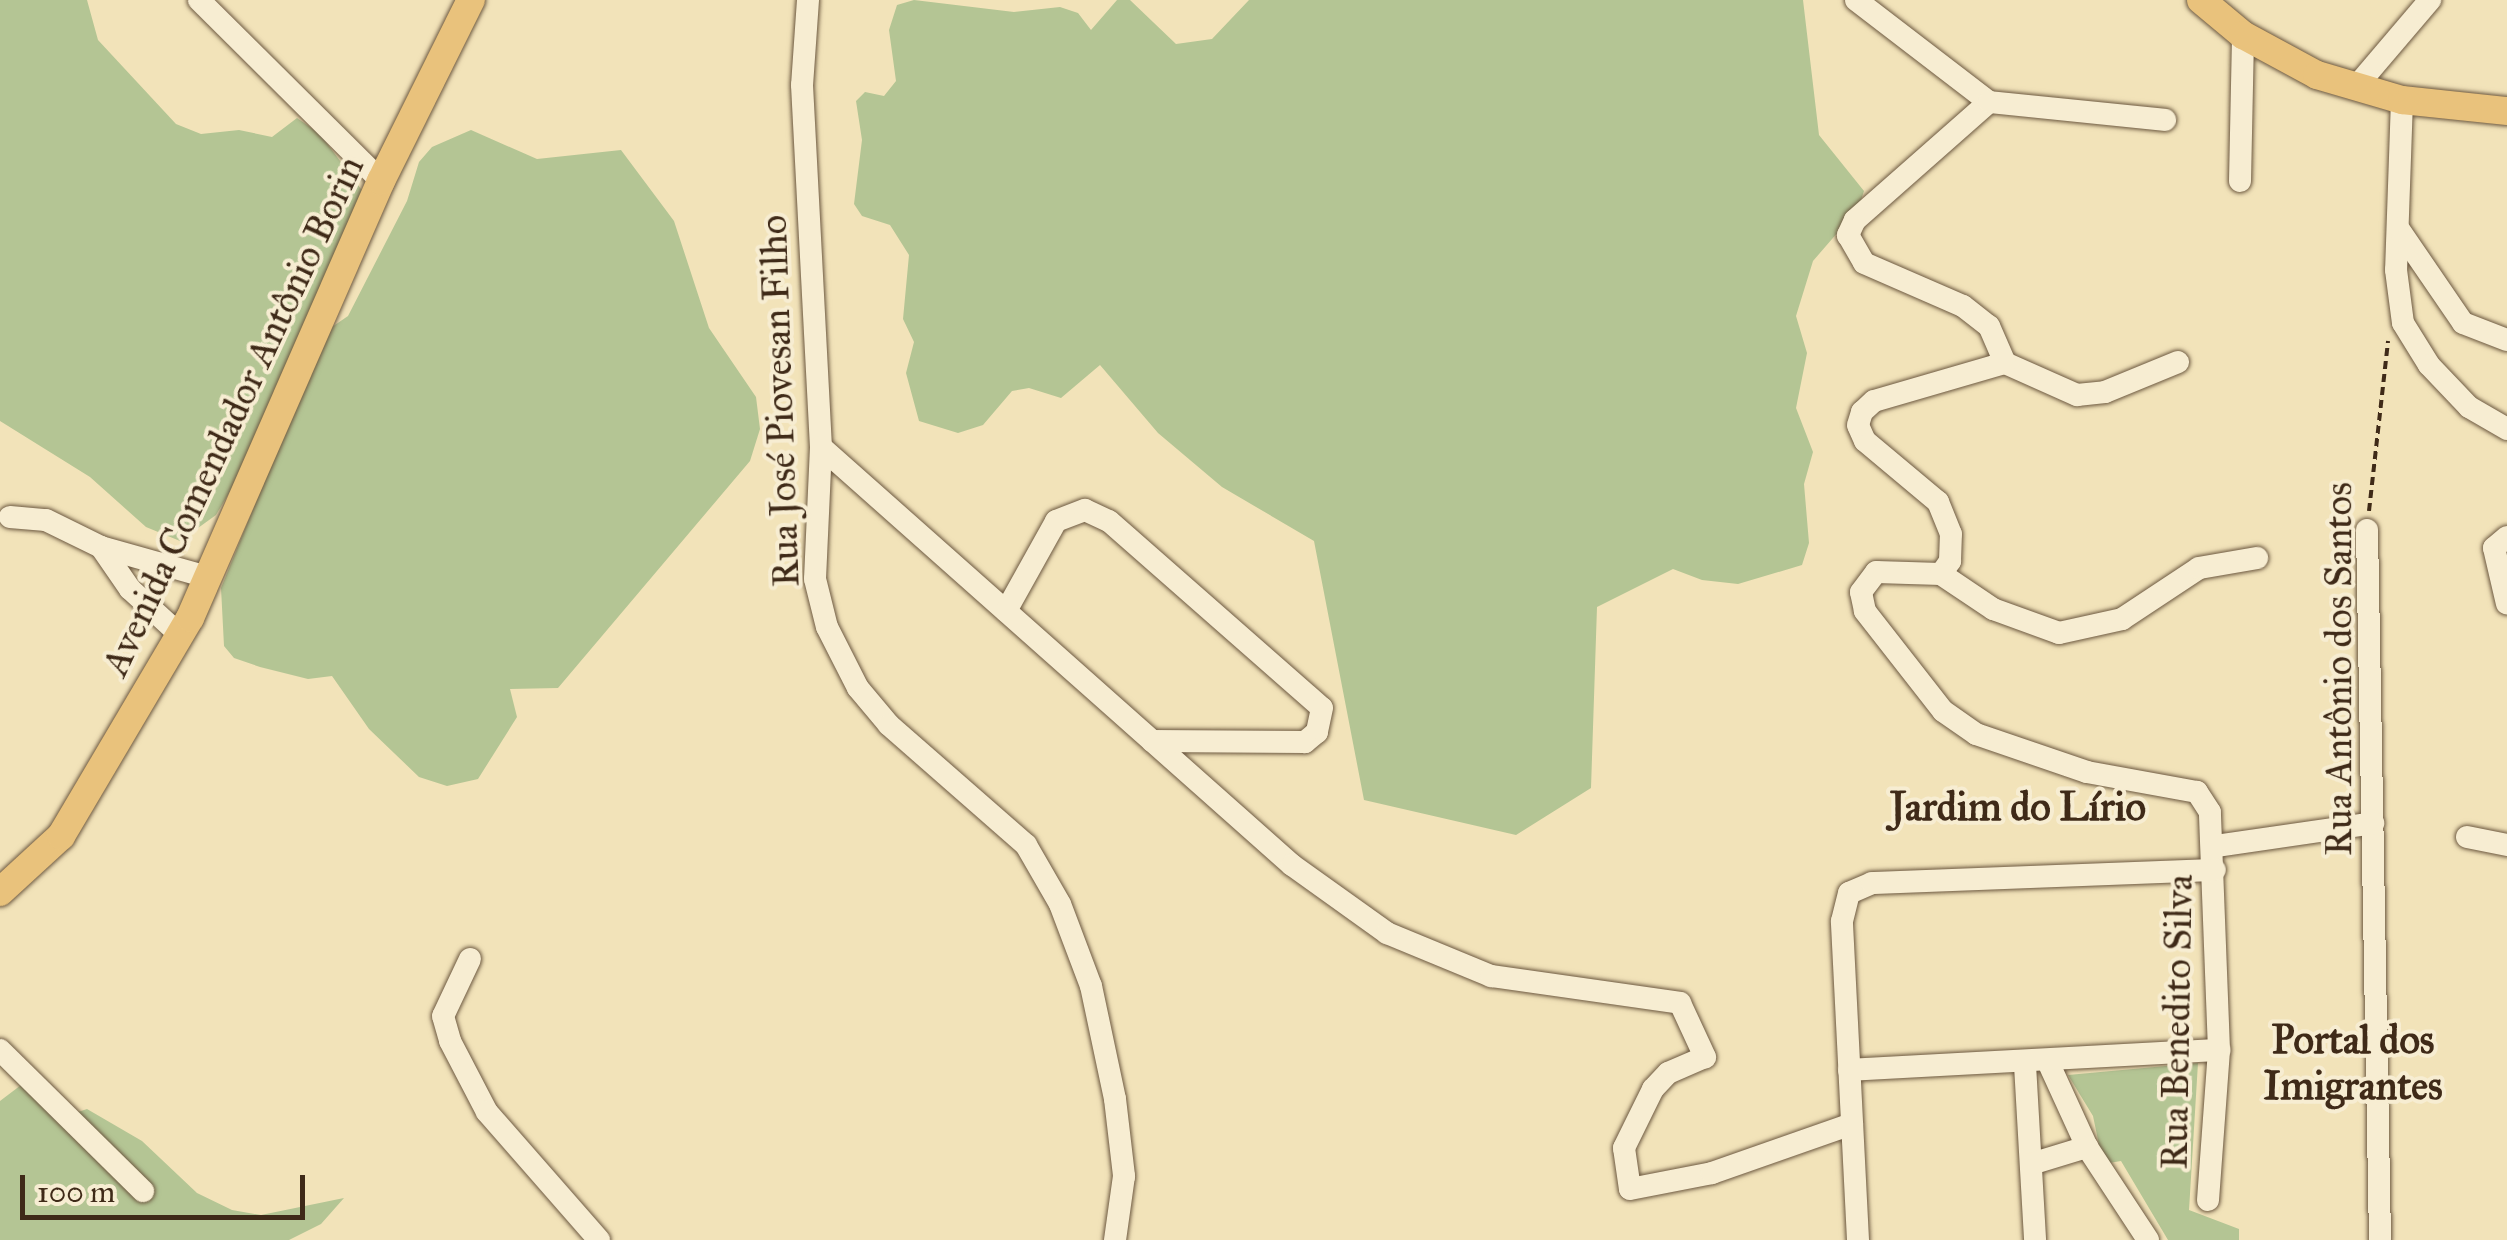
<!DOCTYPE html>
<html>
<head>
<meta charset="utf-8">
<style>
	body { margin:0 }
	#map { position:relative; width:2507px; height:1240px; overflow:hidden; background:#f2e3b9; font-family:"IM FELL Great Primer",serif }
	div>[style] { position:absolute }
	.green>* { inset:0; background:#b4c594 }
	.path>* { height:4px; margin-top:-2px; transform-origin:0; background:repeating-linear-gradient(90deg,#3f2a18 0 8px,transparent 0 13px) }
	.roads { filter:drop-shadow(0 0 2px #6c5840) drop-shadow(0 0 2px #6c5840) }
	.minor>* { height:22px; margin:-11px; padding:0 11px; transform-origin:11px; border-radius:11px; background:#f7edd2 }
	.major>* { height:28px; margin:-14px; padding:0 14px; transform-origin:14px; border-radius:14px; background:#e9c27c }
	span { translate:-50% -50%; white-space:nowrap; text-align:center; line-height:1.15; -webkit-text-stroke:8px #f7edd2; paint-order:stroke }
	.street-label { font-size:38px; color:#3f2a18 }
	.neighbourhood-label { font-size:40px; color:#3f2a18; font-weight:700 }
	.scale { position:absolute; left:20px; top:1175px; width:285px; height:45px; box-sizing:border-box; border:5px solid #3f2a18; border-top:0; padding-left:12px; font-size:30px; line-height:35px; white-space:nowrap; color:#3f2a18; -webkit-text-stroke:8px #f7edd2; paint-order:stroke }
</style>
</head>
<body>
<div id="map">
	<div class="green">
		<div style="clip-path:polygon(0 0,87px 0,98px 40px,176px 124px,201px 134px,239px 130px,272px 137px,297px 118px,320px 134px,364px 193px,332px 327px,348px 316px,407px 201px,419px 162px,432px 147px,471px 130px,537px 159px,621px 150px,674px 221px,709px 328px,756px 397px,760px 429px,750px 461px,558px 688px,510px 689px,517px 717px,478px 779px,447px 786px,419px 777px,369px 729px,332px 676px,308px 679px,260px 667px,234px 658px,224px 646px,221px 588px,306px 379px,282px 404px,216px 515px,180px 541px,146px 527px,90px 477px,0 421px)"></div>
		<div style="clip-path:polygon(914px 0,1014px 12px,1060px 7px,1078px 13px,1091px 30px,1117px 0,1130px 0,1176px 44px,1212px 39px,1249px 0,1803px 0,1819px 135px,1864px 191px,1858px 209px,1813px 261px,1796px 316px,1807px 353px,1796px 408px,1813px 452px,1804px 484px,1809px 543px,1802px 565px,1738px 584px,1702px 580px,1673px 569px,1597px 607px,1591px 788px,1516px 835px,1364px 800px,1314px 541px,1222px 487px,1158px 433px,1100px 365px,1061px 398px,1029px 388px,1012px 391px,983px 425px,958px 433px,919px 421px,906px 373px,914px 342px,903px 319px,909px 255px,890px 225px,862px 216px,854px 204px,862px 140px,856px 101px,865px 92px,884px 96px,896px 81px,889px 30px,897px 5px)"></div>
		<div style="clip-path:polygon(2198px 1063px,2189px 1210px,2239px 1229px,2239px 1240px,2168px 1240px,2121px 1161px,2103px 1164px,2093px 1116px,2068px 1075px)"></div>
		<div style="clip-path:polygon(29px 1079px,75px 1113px,87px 1109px,142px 1141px,197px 1193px,232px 1210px,261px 1215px,344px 1198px,321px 1224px,289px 1240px,0 1240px,0 1101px)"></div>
	</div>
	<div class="path">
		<div style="left:2369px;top:511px;width:171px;rotate:-83.6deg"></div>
	</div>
	<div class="roads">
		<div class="minor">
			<div style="left:199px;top:0;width:257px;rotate:44.8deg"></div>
			<div style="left:808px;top:0;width:85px;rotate:94deg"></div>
			<div style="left:802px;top:85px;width:362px;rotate:87deg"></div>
			<div style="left:821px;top:447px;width:132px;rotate:92.6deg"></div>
			<div style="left:815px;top:579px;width:49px;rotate:76deg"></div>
			<div style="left:827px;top:627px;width:68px;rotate:63.1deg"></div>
			<div style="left:858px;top:688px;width:48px;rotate:50deg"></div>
			<div style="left:889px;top:725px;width:182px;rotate:41.2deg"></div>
			<div style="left:1026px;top:845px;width:68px;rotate:60deg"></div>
			<div style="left:1060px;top:904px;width:88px;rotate:69.3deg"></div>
			<div style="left:1091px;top:986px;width:116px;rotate:78deg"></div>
			<div style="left:1115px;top:1099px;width:78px;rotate:83.3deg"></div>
			<div style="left:1124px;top:1176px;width:65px;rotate:98deg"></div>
			<div style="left:1856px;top:0;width:168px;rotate:37.5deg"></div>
			<div style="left:2355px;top:88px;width:116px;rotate:-49.6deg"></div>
			<div style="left:2402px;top:100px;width:170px;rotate:92deg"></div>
			<div style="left:2396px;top:270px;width:53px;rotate:82.5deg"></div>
			<div style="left:2403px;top:323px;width:49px;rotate:58.2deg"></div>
			<div style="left:2429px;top:365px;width:58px;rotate:46.4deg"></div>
			<div style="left:2469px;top:407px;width:44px;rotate:30.1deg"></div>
			<div style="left:1989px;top:102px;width:179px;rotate:138.6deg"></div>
			<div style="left:1855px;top:220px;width:17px;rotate:115deg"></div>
			<div style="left:1848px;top:235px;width:32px;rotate:60deg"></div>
			<div style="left:1864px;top:263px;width:108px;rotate:23.5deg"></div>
			<div style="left:1963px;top:306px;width:33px;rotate:38deg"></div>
			<div style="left:1989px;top:326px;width:40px;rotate:66.6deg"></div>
			<div style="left:1989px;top:102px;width:177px;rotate:5.8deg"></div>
			<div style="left:2240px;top:181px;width:146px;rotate:-88.8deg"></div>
			<div style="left:2398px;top:228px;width:115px;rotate:55.6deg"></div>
			<div style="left:2463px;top:323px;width:47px;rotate:21.1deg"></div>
			<div style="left:2005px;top:363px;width:79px;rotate:24deg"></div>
			<div style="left:2077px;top:395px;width:28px;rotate:-6deg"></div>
			<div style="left:2105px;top:392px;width:79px;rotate:-22.3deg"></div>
			<div style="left:821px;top:447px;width:630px;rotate:41.59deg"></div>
			<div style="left:1292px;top:865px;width:117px;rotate:35.6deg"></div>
			<div style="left:1387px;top:933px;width:113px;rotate:22.5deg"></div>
			<div style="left:1491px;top:976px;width:191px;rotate:8.1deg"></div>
			<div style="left:1680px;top:1003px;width:60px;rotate:65.2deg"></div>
			<div style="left:1705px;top:1057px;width:40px;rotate:156.6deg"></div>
			<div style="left:1668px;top:1073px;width:22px;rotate:133deg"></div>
			<div style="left:1653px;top:1089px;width:66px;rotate:116.2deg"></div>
			<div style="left:1624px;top:1148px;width:41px;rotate:81.7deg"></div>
			<div style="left:1630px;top:1189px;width:84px;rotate:-11deg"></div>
			<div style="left:1712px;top:1173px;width:148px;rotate:-19.3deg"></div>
			<div style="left:10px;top:517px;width:36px;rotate:5deg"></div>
			<div style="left:46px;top:520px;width:61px;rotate:26.1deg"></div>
			<div style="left:101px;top:547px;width:110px;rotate:15.8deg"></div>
			<div style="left:2367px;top:530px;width:710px;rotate:88.95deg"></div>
			<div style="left:2507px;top:537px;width:17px;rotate:140deg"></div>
			<div style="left:2494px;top:548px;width:57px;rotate:76.9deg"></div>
			<div style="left:101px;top:547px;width:51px;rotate:55.4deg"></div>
			<div style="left:130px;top:589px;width:68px;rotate:42.6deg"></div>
			<div style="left:1941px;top:574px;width:16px;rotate:-55deg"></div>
			<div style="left:1950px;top:561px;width:27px;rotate:-88deg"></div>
			<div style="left:1951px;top:534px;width:35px;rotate:-112deg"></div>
			<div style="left:1938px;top:502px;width:95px;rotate:-140.1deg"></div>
			<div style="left:1865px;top:441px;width:17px;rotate:-114deg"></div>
			<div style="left:1858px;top:425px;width:14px;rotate:-73deg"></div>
			<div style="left:1862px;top:412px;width:16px;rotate:-43deg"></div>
			<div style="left:1874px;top:401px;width:136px;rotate:-16.2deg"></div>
			<div style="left:1006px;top:611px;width:103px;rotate:-60.9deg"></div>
			<div style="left:1056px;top:521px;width:31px;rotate:-21deg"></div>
			<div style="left:1085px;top:510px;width:26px;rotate:25deg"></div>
			<div style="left:1109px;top:521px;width:283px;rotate:41.3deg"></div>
			<div style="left:1322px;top:708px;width:25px;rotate:102deg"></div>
			<div style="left:1317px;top:732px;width:16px;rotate:140deg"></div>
			<div style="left:1305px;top:742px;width:153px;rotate:-179.6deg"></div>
			<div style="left:2467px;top:837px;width:41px;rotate:11.3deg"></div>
			<div style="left:2216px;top:846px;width:159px;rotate:-8.3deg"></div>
			<div style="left:470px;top:959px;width:63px;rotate:115.3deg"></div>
			<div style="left:443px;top:1016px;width:26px;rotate:74deg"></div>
			<div style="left:450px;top:1041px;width:80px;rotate:62.5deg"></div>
			<div style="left:487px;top:1112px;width:170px;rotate:48.8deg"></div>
			<div style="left:0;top:1050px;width:201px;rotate:44.6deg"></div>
			<div style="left:2049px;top:1064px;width:91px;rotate:65.4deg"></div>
			<div style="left:2087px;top:1147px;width:111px;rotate:56.7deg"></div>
			<div style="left:2025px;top:1065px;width:175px;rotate:86.7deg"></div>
			<div style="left:1849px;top:1070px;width:371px;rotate:-3.1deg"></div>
			<div style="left:2031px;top:1164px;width:59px;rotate:-16.9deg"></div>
			<div style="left:2208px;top:1200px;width:150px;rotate:-85.8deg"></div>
			<div style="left:2219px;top:1050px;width:238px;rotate:-92.2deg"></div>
			<div style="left:2210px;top:812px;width:24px;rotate:-123deg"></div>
			<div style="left:2197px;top:792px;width:112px;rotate:-169.7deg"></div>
			<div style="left:2087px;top:772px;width:117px;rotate:-161.1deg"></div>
			<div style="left:1976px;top:734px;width:40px;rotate:-145.1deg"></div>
			<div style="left:1943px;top:711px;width:127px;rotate:-128deg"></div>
			<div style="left:1865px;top:611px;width:19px;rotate:-102deg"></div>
			<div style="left:1861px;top:592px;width:25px;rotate:-53deg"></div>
			<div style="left:1876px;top:572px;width:65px;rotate:1.8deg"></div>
			<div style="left:1941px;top:574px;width:63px;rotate:33.9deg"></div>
			<div style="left:1993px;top:609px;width:70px;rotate:20deg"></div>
			<div style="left:2059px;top:633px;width:65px;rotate:-12.5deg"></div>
			<div style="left:2122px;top:619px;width:92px;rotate:-33.5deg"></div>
			<div style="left:2199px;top:568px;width:59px;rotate:-9.8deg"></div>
			<div style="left:1858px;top:1240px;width:319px;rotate:-92.9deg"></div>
			<div style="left:1842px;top:921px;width:29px;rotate:-76deg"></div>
			<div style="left:1849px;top:893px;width:25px;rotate:-23deg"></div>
			<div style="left:1872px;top:883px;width:343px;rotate:-2.2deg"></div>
		</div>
		<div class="major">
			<div style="left:2201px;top:0;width:55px;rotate:39.8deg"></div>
			<div style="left:2243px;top:35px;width:84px;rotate:28.4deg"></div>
			<div style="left:2317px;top:75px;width:89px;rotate:16.4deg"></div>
			<div style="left:2402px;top:100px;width:106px;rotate:6deg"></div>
			<div style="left:0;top:892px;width:83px;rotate:-42.6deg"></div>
			<div style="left:61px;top:836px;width:253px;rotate:-59.4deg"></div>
			<div style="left:190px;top:618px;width:477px;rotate:-66.4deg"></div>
			<div style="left:381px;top:181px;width:202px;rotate:-63.6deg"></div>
		</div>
	</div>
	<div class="street-label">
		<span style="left:780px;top:401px;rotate:-92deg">Rua José Piovesan Filho</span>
		<span style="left:233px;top:416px;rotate:-65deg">Avenida Comendador Antônio Borin</span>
		<span style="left:2339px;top:669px;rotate:-90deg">Rua Antônio dos Santos</span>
		<span style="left:2177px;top:1022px;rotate:-89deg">Rua Benedito Silva</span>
	</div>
	<div class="neighbourhood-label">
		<span style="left:2018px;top:807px">Jardim do Lírio</span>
		<span style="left:2353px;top:1063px">Portal dos<br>Imigrantes</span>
	</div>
	<div class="scale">100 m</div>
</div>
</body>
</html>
